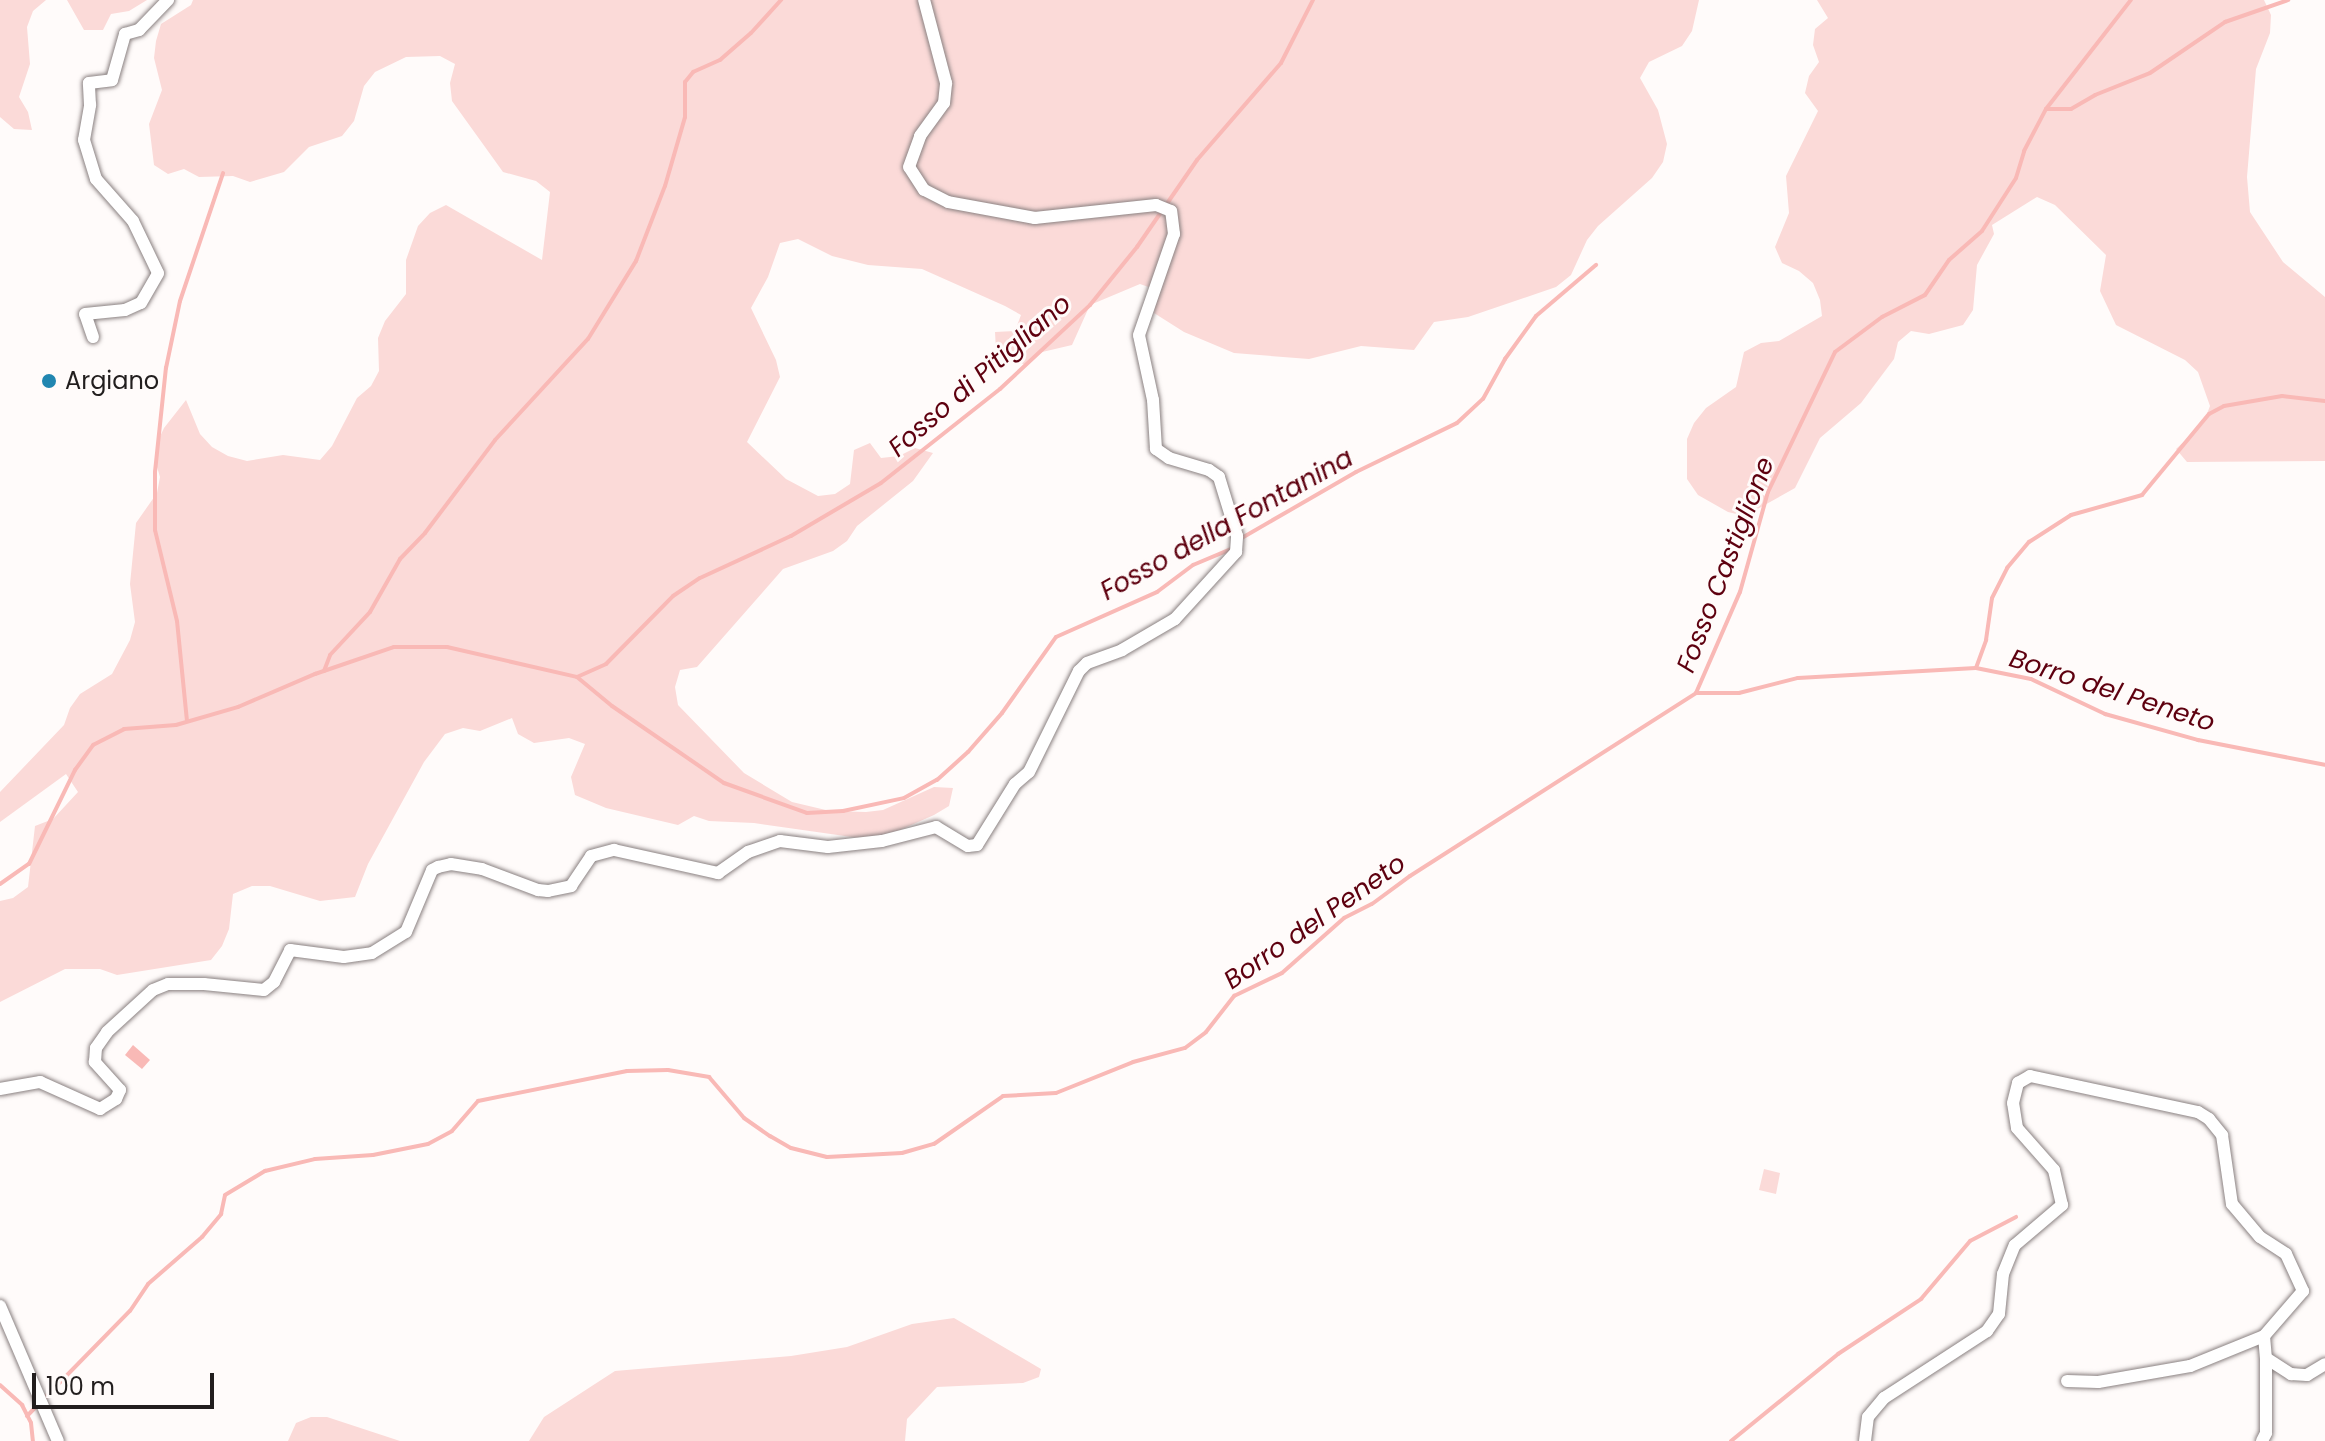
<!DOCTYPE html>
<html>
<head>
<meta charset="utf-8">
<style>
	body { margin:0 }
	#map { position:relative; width:2325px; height:1441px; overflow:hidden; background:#fffbfa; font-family:Poppins,sans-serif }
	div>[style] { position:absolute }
	.green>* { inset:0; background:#fbdad8 }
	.water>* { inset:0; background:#f9b9b6 }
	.stream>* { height:4px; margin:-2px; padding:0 2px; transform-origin:2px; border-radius:2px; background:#f9b9b6 }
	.roads { filter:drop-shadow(0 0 2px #8a8181) drop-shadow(0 0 2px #8a8181) }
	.minor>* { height:12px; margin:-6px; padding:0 6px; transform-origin:6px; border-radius:6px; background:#fff }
	.dots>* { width:22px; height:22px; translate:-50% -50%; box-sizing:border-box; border:4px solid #fffbfa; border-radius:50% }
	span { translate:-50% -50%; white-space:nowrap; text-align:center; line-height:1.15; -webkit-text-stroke:6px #fffbfa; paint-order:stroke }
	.poi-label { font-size:24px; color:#221e1e }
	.left { translate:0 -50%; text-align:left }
	.water-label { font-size:26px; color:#5e000f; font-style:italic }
	.scale { position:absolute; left:32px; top:1373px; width:182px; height:36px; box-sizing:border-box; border:4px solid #221e1e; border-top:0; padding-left:10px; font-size:24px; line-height:28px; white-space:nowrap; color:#221e1e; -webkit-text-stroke:6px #fffbfa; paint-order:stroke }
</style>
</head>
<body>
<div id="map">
	<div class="green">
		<div style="clip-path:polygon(0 0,46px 0,33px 11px,27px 27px,30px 64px,19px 97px,28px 112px,32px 130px,14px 129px,0 117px)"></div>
		<div style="clip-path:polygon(67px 0,147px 0,129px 11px,111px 14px,103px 30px,84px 30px)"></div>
		<div style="clip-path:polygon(193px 0,1699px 0,1692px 31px,1682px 46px,1649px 62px,1640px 78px,1658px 110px,1667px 144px,1663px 162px,1652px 178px,1598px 226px,1587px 240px,1571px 275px,1556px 287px,1468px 317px,1434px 322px,1414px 350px,1361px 346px,1309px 359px,1234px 353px,1184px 332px,1154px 313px,1157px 290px,1140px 284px,1090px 305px,1072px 345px,1038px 353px,1025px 365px,996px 350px,995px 332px,1015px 331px,1021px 315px,1005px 306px,922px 269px,868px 265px,832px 256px,798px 239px,780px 243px,768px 277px,751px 308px,776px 360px,780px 377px,747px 442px,786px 479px,818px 496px,835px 494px,850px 484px,854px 450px,870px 443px,881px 458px,899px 456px,915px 448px,933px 453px,913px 481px,857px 526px,847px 541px,833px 551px,783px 569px,697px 667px,680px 670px,675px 687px,678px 705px,744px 773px,792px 802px,830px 811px,866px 812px,883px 810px,934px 787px,953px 788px,949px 806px,934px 815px,900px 830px,866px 839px,754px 823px,709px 821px,694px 816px,678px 825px,606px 808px,575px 795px,571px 777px,585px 744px,569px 738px,534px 743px,518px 734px,512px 718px,480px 731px,463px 728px,445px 734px,424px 762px,368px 864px,355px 897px,320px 901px,270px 886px,252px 886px,233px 894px,229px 929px,222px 946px,211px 960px,117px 975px,100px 969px,65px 969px,0 1002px,0 901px,13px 898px,28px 887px,35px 826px,53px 819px,78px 792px,66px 774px,0 822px,0 792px,64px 725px,70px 708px,80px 694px,112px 674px,130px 640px,135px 622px,130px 584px,136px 523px,157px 493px,160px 477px,155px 460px,157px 443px,164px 428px,186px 400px,200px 434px,212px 447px,228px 456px,247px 461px,283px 455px,320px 460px,332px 446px,357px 398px,371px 386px,379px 371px,378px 338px,385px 321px,406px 294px,406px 260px,418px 226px,430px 213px,446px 205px,542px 260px,550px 192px,536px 181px,503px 172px,452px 101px,450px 83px,455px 64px,440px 56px,406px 57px,375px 72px,364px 86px,354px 121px,342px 136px,309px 147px,284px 172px,250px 182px,233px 176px,199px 177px,184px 169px,168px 174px,154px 165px,149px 124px,162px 90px,154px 58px,156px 41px,161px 24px,191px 5px)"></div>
		<div style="clip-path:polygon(1817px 0,2264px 0,2271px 15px,2270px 33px,2256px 69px,2247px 177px,2250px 212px,2283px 262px,2325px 297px,2325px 461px,2187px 462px,2176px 449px,2203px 424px,2210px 406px,2198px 372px,2185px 360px,2116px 325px,2100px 291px,2106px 255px,2055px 205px,2037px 197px,1992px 225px,1994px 234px,1977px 265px,1973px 310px,1963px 325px,1929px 334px,1911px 331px,1898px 342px,1894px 359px,1861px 403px,1820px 438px,1795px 488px,1745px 516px,1728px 512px,1698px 495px,1687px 479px,1687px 439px,1694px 423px,1706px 408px,1736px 387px,1744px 352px,1761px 343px,1779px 341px,1822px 316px,1820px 300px,1813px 283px,1799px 271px,1782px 263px,1775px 247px,1789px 213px,1786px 176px,1818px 111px,1805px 93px,1809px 76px,1819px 62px,1813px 45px,1815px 29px,1828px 18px)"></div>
		<div style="clip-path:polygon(1764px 1169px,1780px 1173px,1776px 1194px,1759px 1190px)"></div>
		<div style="clip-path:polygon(954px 1318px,1041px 1369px,1039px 1377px,1023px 1383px,937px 1387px,907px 1419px,905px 1441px,529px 1441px,544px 1417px,615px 1371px,791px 1356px,847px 1347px,912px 1324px)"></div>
		<div style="clip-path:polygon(311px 1417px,327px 1417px,400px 1441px,288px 1441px,296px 1423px)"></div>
	</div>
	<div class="water">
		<div style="clip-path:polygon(133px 1045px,150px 1060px,142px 1069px,125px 1055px)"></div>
	</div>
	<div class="stream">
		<div style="left:2046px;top:109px;width:25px"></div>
		<div style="left:2071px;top:109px;width:28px;rotate:-30deg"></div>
		<div style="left:2095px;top:95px;width:59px;rotate:-21.8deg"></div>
		<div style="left:2150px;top:73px;width:91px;rotate:-34.2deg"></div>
		<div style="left:2225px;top:22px;width:67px;rotate:-19.2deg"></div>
		<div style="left:1240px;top:539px;width:134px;rotate:-30deg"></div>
		<div style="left:1356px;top:472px;width:112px;rotate:-25.9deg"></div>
		<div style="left:1457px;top:423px;width:35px;rotate:-43deg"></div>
		<div style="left:1483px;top:399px;width:46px;rotate:-61.2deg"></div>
		<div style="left:1505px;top:359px;width:53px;rotate:-54.2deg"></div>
		<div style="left:1536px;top:316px;width:79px;rotate:-40.4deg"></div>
		<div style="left:1976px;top:668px;width:30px;rotate:-70deg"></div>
		<div style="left:1986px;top:640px;width:42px;rotate:-81.9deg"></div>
		<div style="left:1992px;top:598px;width:34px;rotate:-63deg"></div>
		<div style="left:2007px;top:568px;width:34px;rotate:-50deg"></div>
		<div style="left:2029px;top:542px;width:50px;rotate:-32.7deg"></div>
		<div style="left:2071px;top:515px;width:74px;rotate:-15.7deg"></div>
		<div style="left:2142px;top:495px;width:105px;rotate:-50.4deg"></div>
		<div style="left:2209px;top:414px;width:17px;rotate:-28deg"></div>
		<div style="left:2224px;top:406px;width:59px;rotate:-9.8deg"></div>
		<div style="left:2282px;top:396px;width:43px;rotate:6.6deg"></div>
		<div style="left:324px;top:671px;width:17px;rotate:-69deg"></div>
		<div style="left:330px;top:655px;width:59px;rotate:-47.1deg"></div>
		<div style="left:370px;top:612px;width:61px;rotate:-60.5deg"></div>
		<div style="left:400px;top:559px;width:36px;rotate:-46deg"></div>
		<div style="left:425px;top:533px;width:116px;rotate:-53deg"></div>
		<div style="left:495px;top:440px;width:137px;rotate:-47.4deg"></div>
		<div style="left:588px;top:339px;width:92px;rotate:-58.4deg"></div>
		<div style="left:636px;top:261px;width:80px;rotate:-68.9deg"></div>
		<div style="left:665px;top:186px;width:72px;rotate:-73.8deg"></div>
		<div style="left:685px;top:117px;width:35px;rotate:-90deg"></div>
		<div style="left:685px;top:82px;width:13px;rotate:-51deg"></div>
		<div style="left:693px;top:72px;width:30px;rotate:-24deg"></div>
		<div style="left:720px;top:60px;width:41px;rotate:-41.1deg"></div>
		<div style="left:751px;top:33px;width:45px;rotate:-47.7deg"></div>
		<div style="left:577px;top:677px;width:32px;rotate:-24deg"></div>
		<div style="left:606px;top:664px;width:95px;rotate:-45.4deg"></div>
		<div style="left:673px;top:596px;width:32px;rotate:-34deg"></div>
		<div style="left:700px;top:578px;width:100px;rotate:-24.8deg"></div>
		<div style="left:791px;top:536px;width:104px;rotate:-30.5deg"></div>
		<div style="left:881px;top:483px;width:152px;rotate:-38.3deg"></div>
		<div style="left:1000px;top:389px;width:123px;rotate:-43deg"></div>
		<div style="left:1090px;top:305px;width:75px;rotate:-51deg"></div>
		<div style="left:1137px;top:247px;width:106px;rotate:-55.4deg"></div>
		<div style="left:1197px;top:160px;width:128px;rotate:-49.1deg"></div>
		<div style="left:1281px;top:63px;width:71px;rotate:-63.1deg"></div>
		<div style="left:1696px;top:693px;width:110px;rotate:-66.5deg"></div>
		<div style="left:1740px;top:592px;width:104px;rotate:-74.4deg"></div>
		<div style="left:1768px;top:492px;width:155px;rotate:-64.4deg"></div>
		<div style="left:1835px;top:352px;width:59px;rotate:-36.7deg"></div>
		<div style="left:1882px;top:317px;width:48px;rotate:-27.1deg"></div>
		<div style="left:1925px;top:295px;width:42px;rotate:-55.6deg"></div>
		<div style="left:1949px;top:260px;width:44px;rotate:-41.3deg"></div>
		<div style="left:1982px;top:231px;width:63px;rotate:-57.3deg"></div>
		<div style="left:2016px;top:178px;width:28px;rotate:-73deg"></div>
		<div style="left:2024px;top:151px;width:47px;rotate:-62.4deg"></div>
		<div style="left:2046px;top:109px;width:138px;rotate:-52.1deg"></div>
		<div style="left:187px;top:721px;width:100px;rotate:-95.7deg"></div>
		<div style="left:177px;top:621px;width:94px;rotate:-103.6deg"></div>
		<div style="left:155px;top:530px;width:58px;rotate:-90deg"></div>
		<div style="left:155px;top:472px;width:105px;rotate:-84deg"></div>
		<div style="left:166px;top:368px;width:68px;rotate:-78.2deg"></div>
		<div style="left:180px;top:301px;width:135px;rotate:-71.4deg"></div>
		<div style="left:0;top:884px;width:35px;rotate:-35deg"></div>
		<div style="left:29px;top:864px;width:105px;rotate:-63.9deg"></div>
		<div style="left:75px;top:770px;width:31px;rotate:-54deg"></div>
		<div style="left:93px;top:745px;width:35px;rotate:-27deg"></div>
		<div style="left:124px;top:729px;width:52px;rotate:-4.4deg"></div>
		<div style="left:176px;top:725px;width:65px;rotate:-16.2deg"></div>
		<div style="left:238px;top:707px;width:84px;rotate:-23.2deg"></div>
		<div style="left:315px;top:674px;width:83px;rotate:-18.9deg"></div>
		<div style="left:394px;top:647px;width:53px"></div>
		<div style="left:447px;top:647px;width:133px;rotate:13deg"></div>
		<div style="left:577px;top:677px;width:45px;rotate:39.6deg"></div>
		<div style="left:612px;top:706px;width:136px;rotate:34.5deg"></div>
		<div style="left:724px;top:783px;width:88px;rotate:19.9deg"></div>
		<div style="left:807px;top:813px;width:36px;rotate:-3deg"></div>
		<div style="left:843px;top:811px;width:62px;rotate:-12deg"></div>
		<div style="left:904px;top:798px;width:38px;rotate:-29deg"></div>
		<div style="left:937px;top:780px;width:42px;rotate:-42.1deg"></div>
		<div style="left:968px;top:752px;width:52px;rotate:-48.9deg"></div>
		<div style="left:1002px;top:713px;width:93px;rotate:-54.6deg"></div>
		<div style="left:1056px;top:637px;width:111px;rotate:-24deg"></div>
		<div style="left:1157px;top:592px;width:45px;rotate:-36.9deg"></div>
		<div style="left:1193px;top:565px;width:41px;rotate:-22.8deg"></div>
		<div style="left:0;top:1385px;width:30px;rotate:42deg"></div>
		<div style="left:22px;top:1405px;width:20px;rotate:63deg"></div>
		<div style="left:31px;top:1423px;width:18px;rotate:84deg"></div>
		<div style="left:27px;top:1416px;width:147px;rotate:-45.6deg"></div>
		<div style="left:130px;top:1311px;width:32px;rotate:-56deg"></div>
		<div style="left:148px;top:1284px;width:72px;rotate:-41deg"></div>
		<div style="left:202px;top:1237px;width:30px;rotate:-50deg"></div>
		<div style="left:221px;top:1214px;width:19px;rotate:-78deg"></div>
		<div style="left:225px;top:1195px;width:47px;rotate:-31deg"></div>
		<div style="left:265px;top:1171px;width:51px;rotate:-13.5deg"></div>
		<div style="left:315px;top:1159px;width:58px;rotate:-3.9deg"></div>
		<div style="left:373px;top:1155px;width:56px;rotate:-11.3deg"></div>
		<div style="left:428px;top:1144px;width:27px;rotate:-28deg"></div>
		<div style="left:452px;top:1131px;width:40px;rotate:-49deg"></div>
		<div style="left:478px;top:1101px;width:152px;rotate:-11.4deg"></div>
		<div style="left:627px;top:1071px;width:41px;rotate:-1.4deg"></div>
		<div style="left:668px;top:1070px;width:42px;rotate:9.7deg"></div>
		<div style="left:709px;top:1077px;width:54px;rotate:49.5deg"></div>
		<div style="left:744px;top:1118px;width:32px;rotate:35deg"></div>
		<div style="left:770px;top:1136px;width:24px;rotate:30deg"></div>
		<div style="left:791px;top:1148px;width:37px;rotate:14deg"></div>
		<div style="left:827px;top:1157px;width:75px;rotate:-3.1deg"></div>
		<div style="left:902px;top:1153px;width:33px;rotate:-16deg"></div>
		<div style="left:934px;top:1144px;width:84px;rotate:-34.8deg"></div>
		<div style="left:1003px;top:1096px;width:53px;rotate:-3.2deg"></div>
		<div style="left:1056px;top:1093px;width:83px;rotate:-21.9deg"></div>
		<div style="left:1133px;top:1062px;width:54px;rotate:-15.1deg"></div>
		<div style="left:1185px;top:1048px;width:26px;rotate:-37deg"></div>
		<div style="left:1206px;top:1032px;width:46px;rotate:-52.1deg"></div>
		<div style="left:1234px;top:996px;width:53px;rotate:-25.6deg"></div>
		<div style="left:1282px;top:973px;width:83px;rotate:-41.6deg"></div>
		<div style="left:1344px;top:918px;width:31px;rotate:-27deg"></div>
		<div style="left:1372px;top:904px;width:47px;rotate:-36.4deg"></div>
		<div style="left:1410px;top:876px;width:340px;rotate:-32.6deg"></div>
		<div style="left:1696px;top:693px;width:43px"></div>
		<div style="left:1739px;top:693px;width:61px;rotate:-14.3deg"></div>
		<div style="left:1798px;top:678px;width:178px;rotate:-3.2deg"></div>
		<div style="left:1976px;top:668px;width:56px;rotate:11.3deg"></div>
		<div style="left:2031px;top:679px;width:82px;rotate:25.3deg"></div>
		<div style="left:2105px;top:714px;width:97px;rotate:15.6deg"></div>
		<div style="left:2198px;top:740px;width:129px;rotate:11.1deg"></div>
		<div style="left:1731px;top:1441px;width:138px;rotate:-39.1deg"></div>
		<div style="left:1838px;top:1354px;width:100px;rotate:-33.5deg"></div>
		<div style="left:1921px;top:1299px;width:76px;rotate:-49.8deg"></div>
		<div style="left:1970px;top:1241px;width:52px;rotate:-27.6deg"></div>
	</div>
	<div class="roads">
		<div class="minor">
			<div style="left:93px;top:337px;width:24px;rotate:-109deg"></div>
			<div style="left:85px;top:314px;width:40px;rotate:-5.7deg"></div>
			<div style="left:125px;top:310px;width:17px;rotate:-24deg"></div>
			<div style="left:141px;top:303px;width:34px;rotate:-60deg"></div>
			<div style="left:158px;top:273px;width:58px;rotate:-115.7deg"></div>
			<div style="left:133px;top:221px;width:56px;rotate:-131.4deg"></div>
			<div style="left:96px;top:179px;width:41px;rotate:-107.1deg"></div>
			<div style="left:84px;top:140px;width:36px;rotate:-80deg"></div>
			<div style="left:90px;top:105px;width:22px;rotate:-93deg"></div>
			<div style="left:89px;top:83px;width:23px;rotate:-7deg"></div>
			<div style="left:112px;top:80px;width:48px;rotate:-74.2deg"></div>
			<div style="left:125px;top:34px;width:15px;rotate:-16deg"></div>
			<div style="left:139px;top:30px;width:42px;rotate:-46deg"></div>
			<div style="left:0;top:1089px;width:41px;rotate:-9.9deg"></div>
			<div style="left:40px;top:1082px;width:66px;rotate:24.2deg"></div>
			<div style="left:100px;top:1109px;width:19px;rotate:-32deg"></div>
			<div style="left:116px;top:1099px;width:10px;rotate:-66deg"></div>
			<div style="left:120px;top:1090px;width:38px;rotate:-132deg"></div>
			<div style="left:95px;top:1062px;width:14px;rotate:-86deg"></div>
			<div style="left:96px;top:1048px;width:19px;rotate:-55deg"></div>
			<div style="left:107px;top:1032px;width:62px;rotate:-42.4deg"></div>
			<div style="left:153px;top:990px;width:16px;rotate:-22deg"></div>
			<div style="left:168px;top:984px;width:36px"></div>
			<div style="left:204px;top:984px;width:60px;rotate:5.7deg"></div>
			<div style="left:264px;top:990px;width:13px;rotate:-39deg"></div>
			<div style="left:274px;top:982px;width:36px;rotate:-63deg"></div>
			<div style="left:290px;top:950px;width:54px;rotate:7.4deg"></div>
			<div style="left:344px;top:957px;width:28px;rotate:-8deg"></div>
			<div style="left:372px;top:953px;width:40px;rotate:-32deg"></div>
			<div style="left:406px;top:932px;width:67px;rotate:-67.2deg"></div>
			<div style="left:432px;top:870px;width:7px;rotate:-27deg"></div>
			<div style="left:438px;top:867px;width:13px;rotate:-13deg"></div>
			<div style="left:451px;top:864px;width:31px;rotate:9deg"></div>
			<div style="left:482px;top:869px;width:60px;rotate:20.6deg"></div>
			<div style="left:538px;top:890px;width:10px;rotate:6deg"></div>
			<div style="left:548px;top:891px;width:24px;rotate:-12deg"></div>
			<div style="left:571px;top:886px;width:36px;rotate:-56deg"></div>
			<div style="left:591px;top:856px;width:24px;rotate:-15deg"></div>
			<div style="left:614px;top:850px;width:107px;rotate:12.5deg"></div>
			<div style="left:718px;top:873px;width:37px;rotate:-35deg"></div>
			<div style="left:748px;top:852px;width:34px;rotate:-19deg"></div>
			<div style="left:780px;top:841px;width:48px;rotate:7.1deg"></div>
			<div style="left:828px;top:847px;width:54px;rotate:-6.3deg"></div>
			<div style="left:882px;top:841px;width:56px;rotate:-14.5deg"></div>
			<div style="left:936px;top:827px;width:37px;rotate:31deg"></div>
			<div style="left:968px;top:846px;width:9px;rotate:-6deg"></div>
			<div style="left:977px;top:845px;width:72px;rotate:-58.1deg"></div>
			<div style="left:1015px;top:784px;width:18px;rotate:-41deg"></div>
			<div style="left:1029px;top:772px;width:113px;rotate:-63.7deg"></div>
			<div style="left:1079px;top:671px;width:11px;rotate:-45deg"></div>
			<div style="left:1087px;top:663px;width:37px;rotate:-20deg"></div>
			<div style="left:1122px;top:650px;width:61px;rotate:-30.3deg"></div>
			<div style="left:1175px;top:619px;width:91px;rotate:-47.7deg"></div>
			<div style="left:1236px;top:552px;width:16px;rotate:-86deg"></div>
			<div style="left:1237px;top:536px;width:62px;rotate:-107deg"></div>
			<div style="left:1219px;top:477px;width:12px;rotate:-145deg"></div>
			<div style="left:1209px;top:470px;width:42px;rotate:-163.3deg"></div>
			<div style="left:1169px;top:458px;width:16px;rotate:-145deg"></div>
			<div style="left:1156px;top:449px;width:49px;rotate:-93.5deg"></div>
			<div style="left:1153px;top:400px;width:66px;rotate:-102.2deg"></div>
			<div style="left:1139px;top:335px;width:107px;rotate:-70.9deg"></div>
			<div style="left:1174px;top:234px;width:23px;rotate:-97deg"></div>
			<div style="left:1171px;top:211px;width:16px;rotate:-158deg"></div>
			<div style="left:1156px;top:205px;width:122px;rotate:173.9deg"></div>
			<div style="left:1035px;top:218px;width:88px;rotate:-169.6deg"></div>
			<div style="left:948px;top:202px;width:27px;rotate:-153deg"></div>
			<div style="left:924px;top:190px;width:27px;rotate:-123deg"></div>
			<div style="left:909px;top:167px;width:33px;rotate:-70deg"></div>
			<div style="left:920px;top:136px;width:41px;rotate:-54deg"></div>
			<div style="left:944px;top:103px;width:20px;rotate:-84deg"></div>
			<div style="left:946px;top:83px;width:86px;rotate:-104.8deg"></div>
			<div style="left:0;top:1306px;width:147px;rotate:66.8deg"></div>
			<div style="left:2264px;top:1336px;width:22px;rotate:85deg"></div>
			<div style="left:2266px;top:1358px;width:30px;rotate:33deg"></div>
			<div style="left:2291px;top:1374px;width:16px;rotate:4deg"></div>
			<div style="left:2307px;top:1375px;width:21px;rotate:-31deg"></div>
			<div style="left:1865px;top:1441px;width:24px;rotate:-83deg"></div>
			<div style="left:1868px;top:1417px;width:25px;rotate:-50deg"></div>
			<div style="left:1884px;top:1398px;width:123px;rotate:-33deg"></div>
			<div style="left:1987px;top:1331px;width:21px;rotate:-55deg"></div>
			<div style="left:1999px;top:1314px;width:40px;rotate:-84.3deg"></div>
			<div style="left:2003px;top:1274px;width:31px;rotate:-68deg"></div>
			<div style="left:2015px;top:1245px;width:62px;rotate:-40.4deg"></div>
			<div style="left:2062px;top:1205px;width:36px;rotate:-103deg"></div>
			<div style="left:2054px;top:1170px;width:56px;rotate:-131.4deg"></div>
			<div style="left:2017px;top:1128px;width:25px;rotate:-99deg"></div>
			<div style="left:2013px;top:1103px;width:21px;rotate:-76deg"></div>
			<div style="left:2018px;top:1083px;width:14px;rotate:-30deg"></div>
			<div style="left:2030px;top:1076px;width:172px;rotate:12.1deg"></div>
			<div style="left:2198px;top:1112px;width:13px;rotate:32deg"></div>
			<div style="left:2209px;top:1119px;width:21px;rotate:51deg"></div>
			<div style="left:2222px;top:1135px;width:70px;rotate:81.8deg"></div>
			<div style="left:2232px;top:1204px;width:43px;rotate:49.7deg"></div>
			<div style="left:2260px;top:1237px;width:31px;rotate:33deg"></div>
			<div style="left:2286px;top:1254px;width:41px;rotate:65.3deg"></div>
			<div style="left:2303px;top:1291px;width:60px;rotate:130.9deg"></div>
			<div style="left:2264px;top:1336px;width:80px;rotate:157.9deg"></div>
			<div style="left:2190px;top:1366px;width:93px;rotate:170.1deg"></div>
			<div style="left:2098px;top:1382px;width:31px;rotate:-178deg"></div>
			<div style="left:2262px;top:1441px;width:9px;rotate:-63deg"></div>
			<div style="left:2266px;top:1433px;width:75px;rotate:-90deg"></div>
		</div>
	</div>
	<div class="dots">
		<div style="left:49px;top:381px;background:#2186b0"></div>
	</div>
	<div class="poi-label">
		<span class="left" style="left:65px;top:381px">Argiano</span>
	</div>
	<div class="water-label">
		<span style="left:980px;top:376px;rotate:-41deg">Fosso di Pitigliano</span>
		<span style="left:1227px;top:525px;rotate:-29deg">Fosso della Fontanina</span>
		<span style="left:1726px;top:565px;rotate:-69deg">Fosso Castiglione</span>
		<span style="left:2112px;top:691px;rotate:18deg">Borro del Peneto</span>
		<span style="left:1315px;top:922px;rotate:-35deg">Borro del Peneto</span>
	</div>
	<div class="scale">100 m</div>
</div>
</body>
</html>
